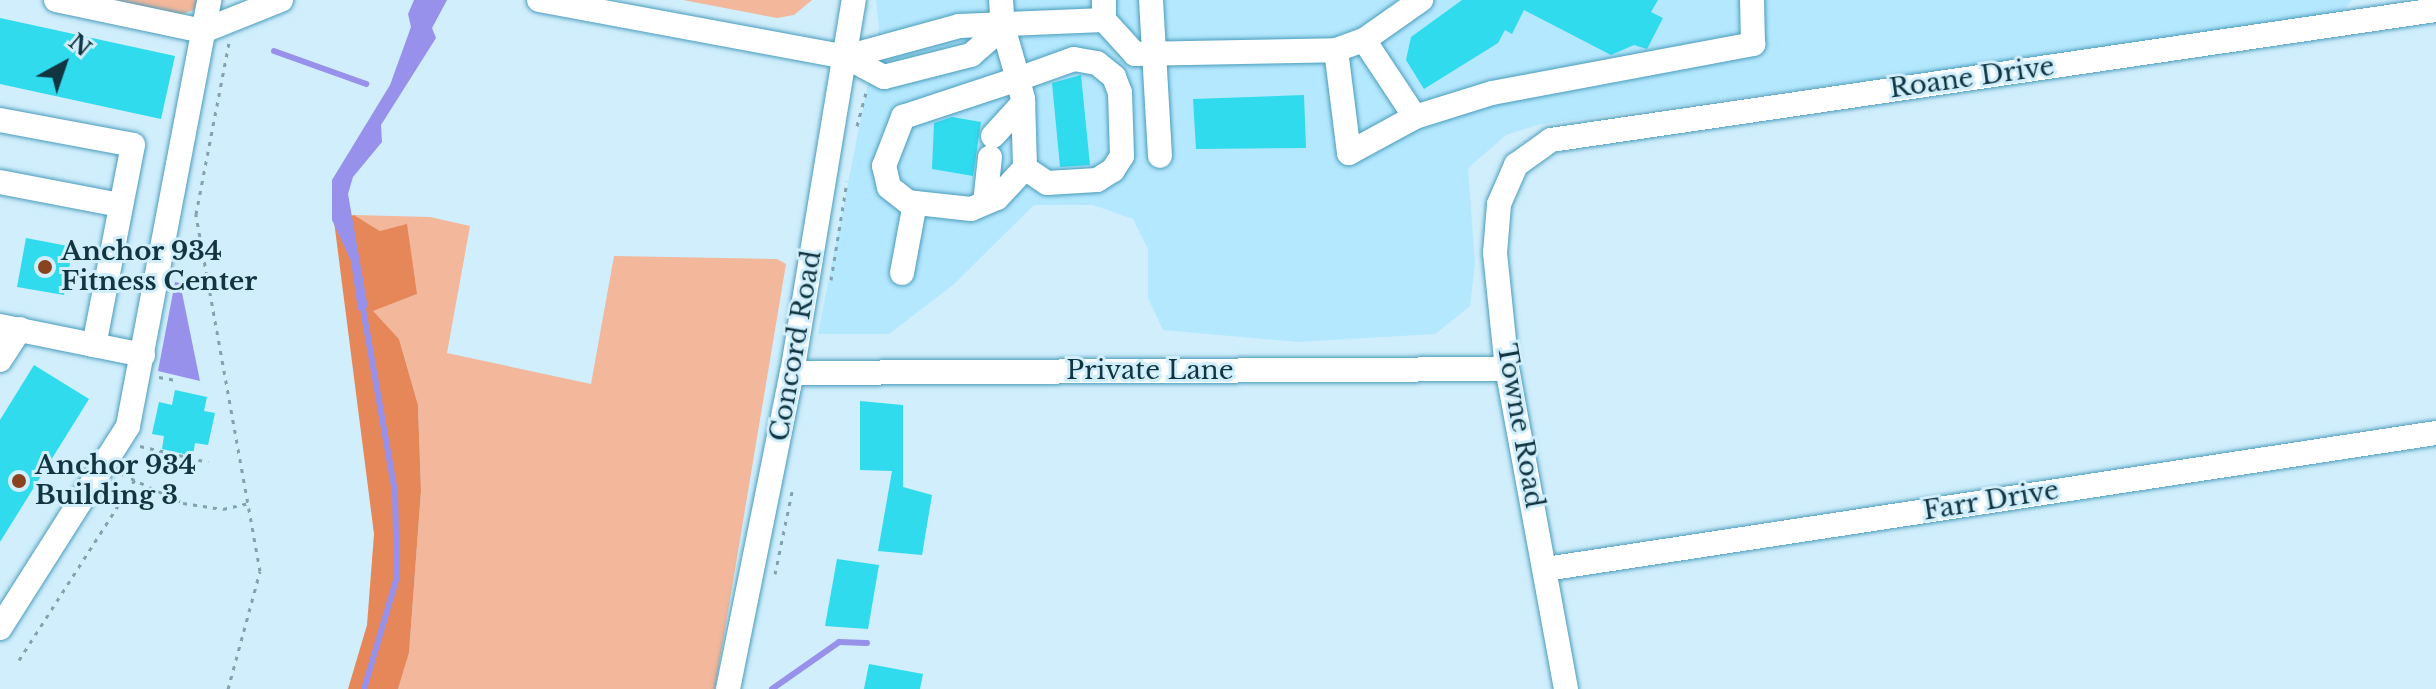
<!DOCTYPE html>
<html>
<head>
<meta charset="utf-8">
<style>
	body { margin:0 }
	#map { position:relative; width:2436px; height:689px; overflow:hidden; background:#d0eefc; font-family:"Libre Baskerville",serif }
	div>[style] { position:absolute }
	.built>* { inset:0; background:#b4e8fe }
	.green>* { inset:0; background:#f3b79b }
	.forest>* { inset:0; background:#e68759 }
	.water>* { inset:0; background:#9791ec }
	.stream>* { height:6px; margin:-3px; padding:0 3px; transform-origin:3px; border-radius:3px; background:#9791ec }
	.building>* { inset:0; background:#2fdbed }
	.path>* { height:3px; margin-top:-1.5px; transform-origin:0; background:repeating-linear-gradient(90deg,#82a2b0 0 4px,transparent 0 10px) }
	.roads { filter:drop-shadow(0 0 2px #4a9cbb) drop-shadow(0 0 2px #4a9cbb) }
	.minor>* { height:24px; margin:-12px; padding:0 12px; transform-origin:12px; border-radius:12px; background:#fff }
	.dots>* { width:22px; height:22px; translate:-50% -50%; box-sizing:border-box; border:4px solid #d0eefc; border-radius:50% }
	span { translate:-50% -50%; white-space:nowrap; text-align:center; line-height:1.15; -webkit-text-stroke:6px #d0eefc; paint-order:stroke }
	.street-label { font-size:26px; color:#123542 }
	.poi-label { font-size:26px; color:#123542; font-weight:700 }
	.left { translate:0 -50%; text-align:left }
	.north { position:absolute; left:24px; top:24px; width:80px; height:80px; -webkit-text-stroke:6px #d0eefc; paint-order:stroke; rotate:40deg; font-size:22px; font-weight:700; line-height:32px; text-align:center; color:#123542 }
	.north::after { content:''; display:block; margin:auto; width:28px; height:36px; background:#123542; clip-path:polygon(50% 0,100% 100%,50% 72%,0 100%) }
</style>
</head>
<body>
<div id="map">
	<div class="built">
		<div style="clip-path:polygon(876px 0,2352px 0,2338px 17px,1537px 125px,1506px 135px,1468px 168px,1475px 263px,1470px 306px,1435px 334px,1298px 342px,1163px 330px,1148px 298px,1148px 249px,1133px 219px,1093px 205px,1034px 205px,953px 285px,889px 334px,818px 334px,879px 28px)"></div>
	</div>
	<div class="green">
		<div style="clip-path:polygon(106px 0,201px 0,196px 9px,180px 15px)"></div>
		<div style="clip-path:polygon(683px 0,812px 0,794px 15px,777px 18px)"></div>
		<div style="clip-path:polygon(354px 215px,430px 217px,470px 226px,447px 353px,591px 384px,614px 256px,777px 259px,786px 264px,715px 689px,398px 689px,409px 653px,421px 491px,418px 405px,399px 339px,372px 311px,417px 294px,380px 231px)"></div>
	</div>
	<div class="forest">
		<div style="clip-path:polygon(354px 215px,380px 231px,407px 224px,417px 294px,373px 311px,399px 339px,418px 405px,421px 491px,409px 653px,398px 689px,348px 689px,367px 625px,374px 534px,334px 221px)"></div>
	</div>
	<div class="water">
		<div style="clip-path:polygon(414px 0,447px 0,432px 28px,436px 38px,381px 125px,382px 142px,353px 177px,348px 194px,368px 308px,358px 310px,351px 261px,332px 220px,332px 180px,390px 85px,411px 27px,408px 14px)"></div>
		<div style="clip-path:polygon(175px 282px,180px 283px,200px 381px,158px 371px)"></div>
	</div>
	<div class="stream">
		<div style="left:274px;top:51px;width:98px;rotate:19.7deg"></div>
		<div style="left:362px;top:303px;width:192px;rotate:80.1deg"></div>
		<div style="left:395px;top:492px;width:85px;rotate:88.7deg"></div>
		<div style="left:397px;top:577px;width:117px;rotate:106.4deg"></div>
		<div style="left:772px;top:689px;width:82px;rotate:-35deg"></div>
		<div style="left:839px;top:642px;width:28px;rotate:2deg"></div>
	</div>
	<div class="building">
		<div style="clip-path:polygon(1462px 0,1658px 0,1651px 12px,1663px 18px,1647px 49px,1634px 45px,1611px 55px,1524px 10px,1512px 34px,1505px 30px,1498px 43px,1424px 89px,1406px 60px,1411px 37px)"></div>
		<div style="clip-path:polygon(0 18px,175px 56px,161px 119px,0 84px)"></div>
		<div style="clip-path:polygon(1081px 75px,1090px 165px,1060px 167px,1052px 83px)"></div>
		<div style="clip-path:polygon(1304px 95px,1306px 148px,1196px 149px,1193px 99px)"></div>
		<div style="clip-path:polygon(952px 117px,981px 122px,973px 176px,932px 169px,934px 123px)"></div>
		<div style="clip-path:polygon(26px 238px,73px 247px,64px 295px,17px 287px)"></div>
		<div style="clip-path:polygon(34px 365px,89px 399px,0 542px,0 420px)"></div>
		<div style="clip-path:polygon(175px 390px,207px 397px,204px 411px,215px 413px,208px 445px,195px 443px,193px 456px,162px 449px,164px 436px,152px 434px,159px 402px,172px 405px)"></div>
		<div style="clip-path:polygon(860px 401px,903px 405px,903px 487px,932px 495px,922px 555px,878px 551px,892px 471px,860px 470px)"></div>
		<div style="clip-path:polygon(837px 559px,879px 565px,868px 629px,825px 626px)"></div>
		<div style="clip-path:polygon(869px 664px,923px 674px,920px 689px,864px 689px)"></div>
	</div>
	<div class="path">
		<div style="left:857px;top:126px;width:35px;rotate:-75deg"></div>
		<div style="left:831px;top:280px;width:100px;rotate:-80.8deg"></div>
		<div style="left:159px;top:377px;width:17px;rotate:10deg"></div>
		<div style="left:140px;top:446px;width:70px;rotate:13.2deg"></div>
		<div style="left:122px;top:474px;width:68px;rotate:25.4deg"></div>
		<div style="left:183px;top:503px;width:40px;rotate:8.5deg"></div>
		<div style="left:223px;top:509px;width:28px;rotate:-13deg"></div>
		<div style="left:775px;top:574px;width:89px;rotate:-78.3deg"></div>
		<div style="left:19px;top:660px;width:219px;rotate:-57.3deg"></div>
		<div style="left:228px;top:689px;width:122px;rotate:-74.8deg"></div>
		<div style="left:260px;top:571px;width:363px;rotate:-100.2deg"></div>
		<div style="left:196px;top:214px;width:174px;rotate:-79.1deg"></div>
	</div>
	<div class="roads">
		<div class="minor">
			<div style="left:56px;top:0;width:150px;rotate:11.9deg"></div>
			<div style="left:203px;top:31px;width:84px;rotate:-21.7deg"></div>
			<div style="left:539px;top:0;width:312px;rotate:10.5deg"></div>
			<div style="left:846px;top:57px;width:43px;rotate:27.8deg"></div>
			<div style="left:884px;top:77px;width:90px;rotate:-14.2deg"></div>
			<div style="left:971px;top:55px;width:43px;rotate:-41.2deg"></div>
			<div style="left:1001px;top:0;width:27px;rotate:86deg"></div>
			<div style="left:1003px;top:27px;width:54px;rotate:73.9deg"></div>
			<div style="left:1018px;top:79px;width:21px;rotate:76deg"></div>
			<div style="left:1023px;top:99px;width:69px;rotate:88.3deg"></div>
			<div style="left:1025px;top:168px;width:41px;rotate:133deg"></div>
			<div style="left:997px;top:198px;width:28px;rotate:157deg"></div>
			<div style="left:971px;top:209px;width:63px;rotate:-173.7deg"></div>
			<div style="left:908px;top:202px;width:24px;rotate:-142deg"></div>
			<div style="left:889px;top:187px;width:22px;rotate:-103deg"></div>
			<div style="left:884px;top:166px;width:53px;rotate:-68.8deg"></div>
			<div style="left:903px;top:117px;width:121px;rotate:-18.3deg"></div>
			<div style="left:1018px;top:79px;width:59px;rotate:-19.7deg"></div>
			<div style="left:1074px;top:59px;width:23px;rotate:10deg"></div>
			<div style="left:1097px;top:63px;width:22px;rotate:39deg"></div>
			<div style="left:1114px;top:77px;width:17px;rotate:69deg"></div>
			<div style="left:1120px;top:93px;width:63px;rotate:88.2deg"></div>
			<div style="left:1122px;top:156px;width:17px;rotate:123deg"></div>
			<div style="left:1113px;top:170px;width:19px;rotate:148deg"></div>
			<div style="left:1097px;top:180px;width:50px;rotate:176.6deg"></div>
			<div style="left:1047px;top:183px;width:27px;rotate:-146deg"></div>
			<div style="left:1104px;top:0;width:20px;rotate:90deg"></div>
			<div style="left:1104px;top:20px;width:46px;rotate:47.6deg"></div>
			<div style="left:1135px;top:54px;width:201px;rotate:-1.1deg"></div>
			<div style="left:1336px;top:50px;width:30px;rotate:-20deg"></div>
			<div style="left:1364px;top:40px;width:92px;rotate:56.5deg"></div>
			<div style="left:1415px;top:117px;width:81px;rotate:-17.3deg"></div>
			<div style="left:1492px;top:93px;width:266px;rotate:-10.6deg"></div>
			<div style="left:1753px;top:44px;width:44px;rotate:-91.3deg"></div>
			<div style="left:1151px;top:0;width:156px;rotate:86.7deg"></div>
			<div style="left:1364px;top:40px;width:70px;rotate:-35.1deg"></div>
			<div style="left:1336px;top:50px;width:104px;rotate:82.8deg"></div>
			<div style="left:1349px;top:153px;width:75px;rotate:-28.6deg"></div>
			<div style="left:846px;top:57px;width:117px;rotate:-15.3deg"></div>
			<div style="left:959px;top:26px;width:145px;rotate:-2.4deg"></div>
			<div style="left:0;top:120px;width:135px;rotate:10.6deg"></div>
			<div style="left:133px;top:145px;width:204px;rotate:101deg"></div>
			<div style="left:993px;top:136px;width:45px;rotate:-47.7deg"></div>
			<div style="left:0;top:182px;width:122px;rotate:10.9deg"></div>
			<div style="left:985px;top:203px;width:46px;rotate:-83.8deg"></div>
			<div style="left:902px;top:273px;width:71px;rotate:-79.5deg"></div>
			<div style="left:0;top:326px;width:146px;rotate:11.5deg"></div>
			<div style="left:0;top:360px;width:37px;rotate:-57deg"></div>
			<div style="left:792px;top:373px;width:715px;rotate:-0.32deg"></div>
			<div style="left:1546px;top:569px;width:900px;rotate:-8.69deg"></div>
			<div style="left:0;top:628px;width:239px;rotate:-57.6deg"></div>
			<div style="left:128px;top:426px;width:434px;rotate:-79.2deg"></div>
			<div style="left:728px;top:689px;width:322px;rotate:-78.6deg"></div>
			<div style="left:792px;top:373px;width:378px;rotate:-80.6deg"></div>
			<div style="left:1566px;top:689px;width:325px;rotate:-100.4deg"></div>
			<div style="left:1507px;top:369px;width:117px;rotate:-95.9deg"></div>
			<div style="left:1495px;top:253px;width:49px;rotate:-85.3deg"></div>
			<div style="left:1499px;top:204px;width:43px;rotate:-66.4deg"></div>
			<div style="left:1516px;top:165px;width:43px;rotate:-35.5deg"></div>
			<div style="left:1551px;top:140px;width:894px;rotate:-8.36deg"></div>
		</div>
	</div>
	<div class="dots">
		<div style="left:45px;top:267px;background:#8a431f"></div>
		<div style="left:19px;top:481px;background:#8a431f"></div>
	</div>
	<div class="street-label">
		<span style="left:1972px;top:78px;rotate:-8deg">Roane Drive</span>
		<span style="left:796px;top:346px;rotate:-80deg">Concord Road</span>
		<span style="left:1150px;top:371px">Private Lane</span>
		<span style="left:1520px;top:426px;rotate:80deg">Towne Road</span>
		<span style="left:1991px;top:501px;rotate:-9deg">Farr Drive</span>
	</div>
	<div class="poi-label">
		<span class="left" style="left:61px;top:267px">Anchor 934<br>Fitness Center</span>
		<span class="left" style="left:35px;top:481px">Anchor 934<br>Building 3</span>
	</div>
	<div class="north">N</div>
</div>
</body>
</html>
